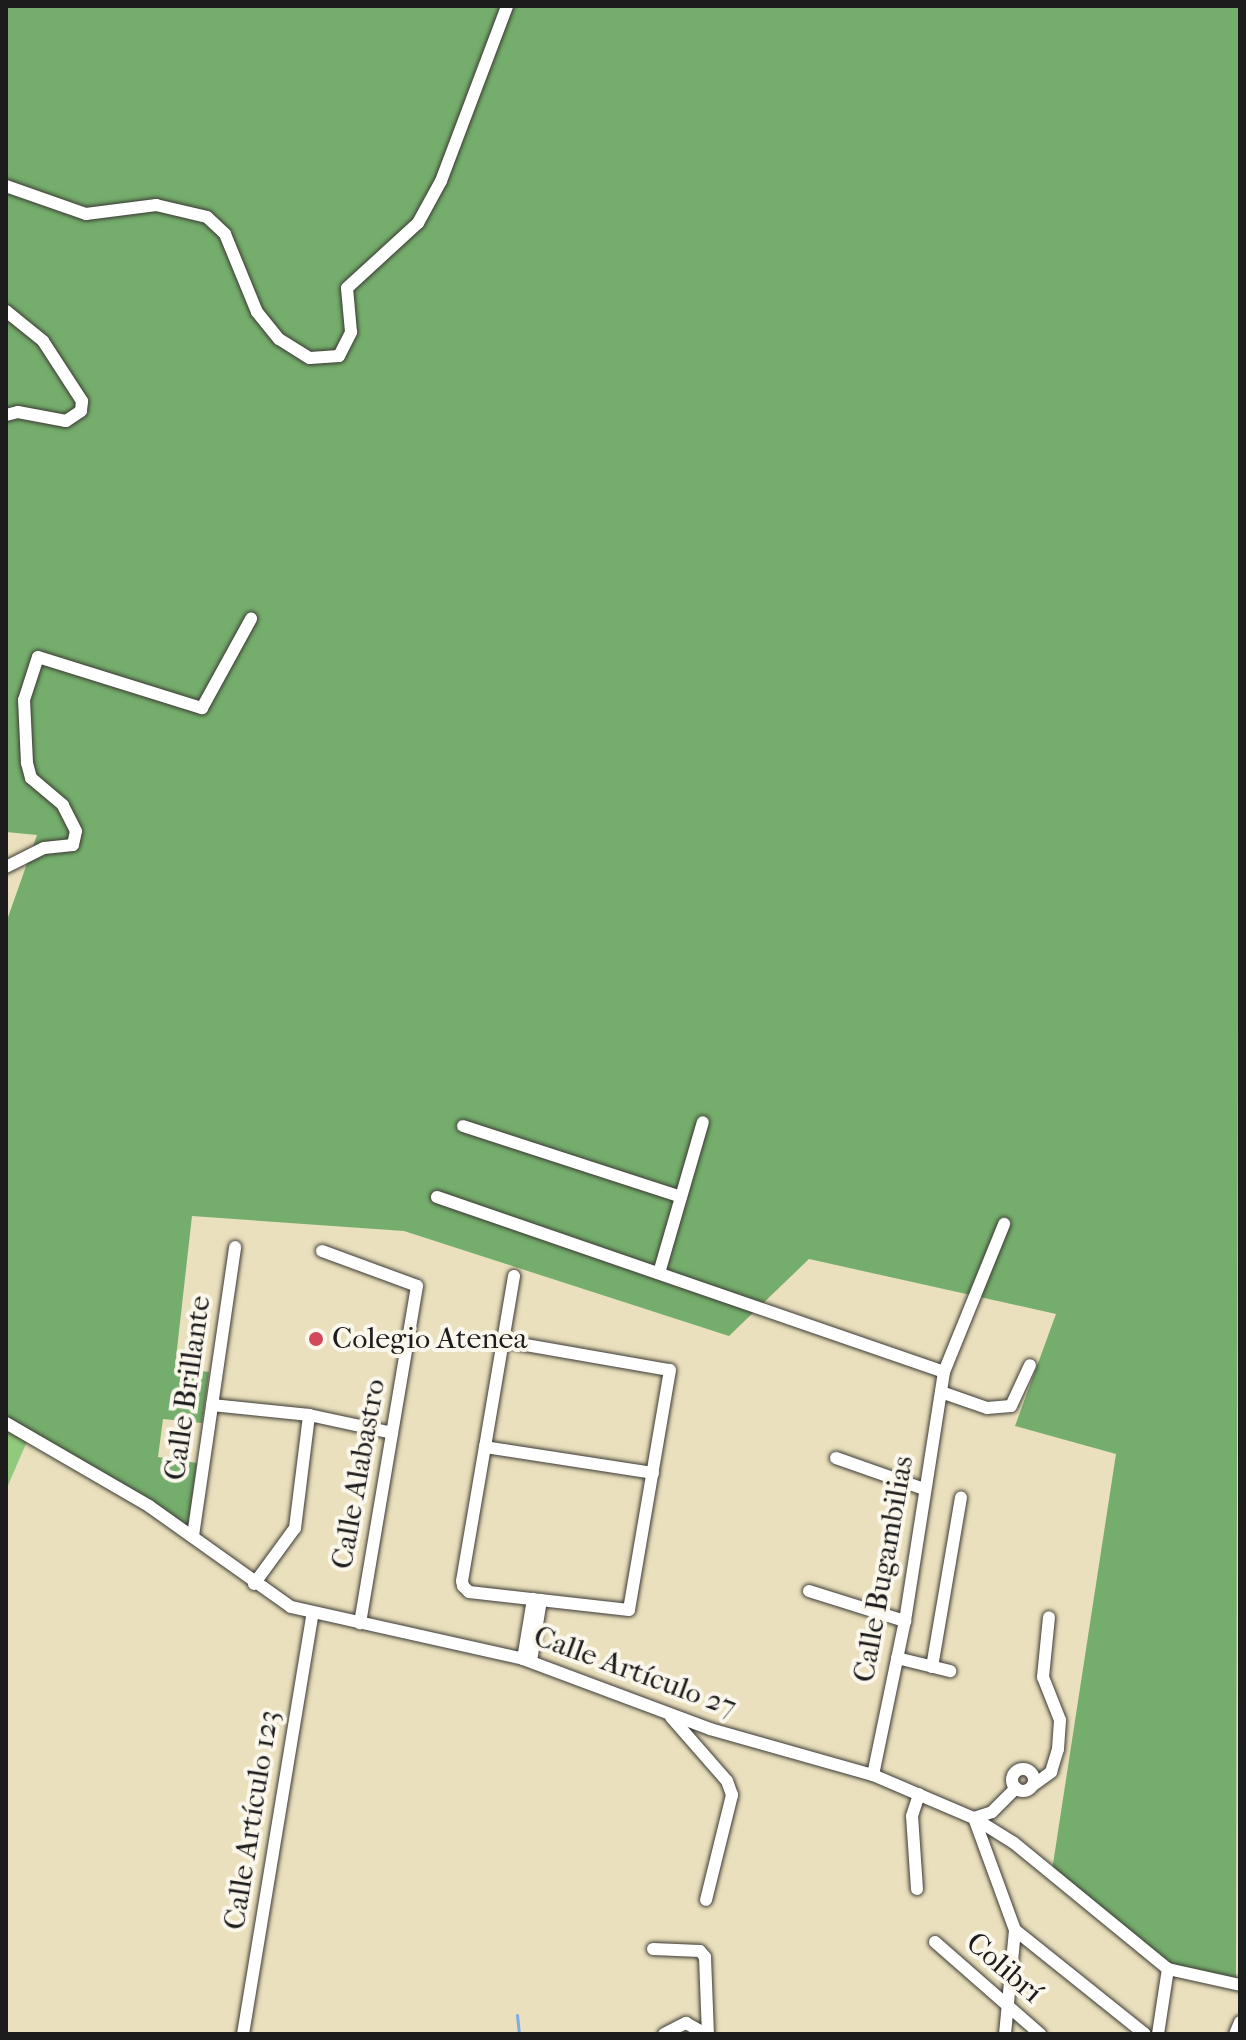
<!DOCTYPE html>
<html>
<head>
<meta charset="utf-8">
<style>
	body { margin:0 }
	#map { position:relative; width:1246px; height:2040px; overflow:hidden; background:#eae0bd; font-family:"IM FELL French Canon",serif }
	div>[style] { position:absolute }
	.green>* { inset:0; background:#92ca7d }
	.forest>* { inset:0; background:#75ae6c }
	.stream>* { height:3px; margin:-1.5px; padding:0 1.5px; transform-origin:1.5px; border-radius:1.5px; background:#7dade8 }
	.roads { filter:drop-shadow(0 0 2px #3b3934) drop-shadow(0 0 2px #3b3934) }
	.minor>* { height:12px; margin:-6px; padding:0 6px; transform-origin:6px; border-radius:6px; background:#fff }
	.minor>.ring { margin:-6px; padding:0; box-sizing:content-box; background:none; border:12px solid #fff; border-radius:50% }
	.dots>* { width:22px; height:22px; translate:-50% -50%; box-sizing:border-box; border:4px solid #fbf7ec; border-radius:50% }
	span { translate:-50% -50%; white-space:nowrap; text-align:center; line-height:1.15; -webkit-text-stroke:8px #fbf7ec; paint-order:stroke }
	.poi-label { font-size:30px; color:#1c1c1c }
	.left { translate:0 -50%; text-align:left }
	.street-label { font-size:30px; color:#1c1c1c }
	.frame { position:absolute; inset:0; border:8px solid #1c1c1c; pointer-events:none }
</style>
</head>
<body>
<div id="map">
	<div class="green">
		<div style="clip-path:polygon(6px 1429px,28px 1439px,6px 1490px)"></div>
	</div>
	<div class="forest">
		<div style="clip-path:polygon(6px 6px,1240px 6px,1236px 1980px,1144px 1958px,1051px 1877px,1116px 1454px,1015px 1426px,1056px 1314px,809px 1259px,729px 1336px,404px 1231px,192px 1216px,175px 1367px,209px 1372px,202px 1423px,163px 1419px,158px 1457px,197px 1463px,188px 1529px,65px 1450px,6px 1424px,6px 923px,37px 835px,6px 832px)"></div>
	</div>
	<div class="stream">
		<div style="left:517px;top:2015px;width:19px;rotate:84deg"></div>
	</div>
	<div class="roads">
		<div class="minor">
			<div style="left:6px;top:186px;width:85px;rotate:19.3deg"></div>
			<div style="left:86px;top:214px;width:71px;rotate:-7.3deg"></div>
			<div style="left:156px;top:205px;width:52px;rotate:13.2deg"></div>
			<div style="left:207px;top:217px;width:25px;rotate:43deg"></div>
			<div style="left:225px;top:234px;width:84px;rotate:67.7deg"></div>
			<div style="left:257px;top:312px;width:35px;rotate:51deg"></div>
			<div style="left:279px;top:339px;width:36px;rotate:32deg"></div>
			<div style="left:310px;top:358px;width:29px;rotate:-4deg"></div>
			<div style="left:339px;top:356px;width:27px;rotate:-63deg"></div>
			<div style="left:351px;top:332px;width:44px;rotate:-95.2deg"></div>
			<div style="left:347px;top:288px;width:96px;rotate:-42.5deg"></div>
			<div style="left:418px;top:223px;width:48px;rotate:-61.3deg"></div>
			<div style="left:441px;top:181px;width:187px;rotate:-69.3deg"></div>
			<div style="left:6px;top:311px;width:48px;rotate:39deg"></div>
			<div style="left:43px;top:341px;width:72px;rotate:57deg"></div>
			<div style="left:82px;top:401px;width:10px;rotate:96deg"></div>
			<div style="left:81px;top:411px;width:18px;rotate:146deg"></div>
			<div style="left:66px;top:421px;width:49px;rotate:-169.4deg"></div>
			<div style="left:18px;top:412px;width:12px;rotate:166deg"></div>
			<div style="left:6px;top:867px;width:42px;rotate:-26.6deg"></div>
			<div style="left:44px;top:848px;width:29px;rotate:-6deg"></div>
			<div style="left:73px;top:845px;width:14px;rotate:-78deg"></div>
			<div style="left:76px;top:831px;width:29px;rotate:-117deg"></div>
			<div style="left:63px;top:805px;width:42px;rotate:-139.8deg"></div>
			<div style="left:31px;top:778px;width:16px;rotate:-105deg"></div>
			<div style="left:27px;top:763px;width:63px;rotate:-92.7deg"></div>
			<div style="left:24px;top:700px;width:45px;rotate:-72deg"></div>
			<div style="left:38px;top:657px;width:172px;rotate:17.3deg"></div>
			<div style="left:202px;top:708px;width:102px;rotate:-61.2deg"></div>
			<div style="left:463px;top:1126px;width:229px;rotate:18deg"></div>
			<div style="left:437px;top:1197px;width:536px;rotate:19.04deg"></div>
			<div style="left:322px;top:1251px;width:101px;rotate:20.2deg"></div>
			<div style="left:417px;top:1286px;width:342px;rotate:99.6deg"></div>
			<div style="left:659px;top:1273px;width:157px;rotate:-73.8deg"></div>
			<div style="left:503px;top:1341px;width:169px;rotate:9.9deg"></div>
			<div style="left:670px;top:1370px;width:243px;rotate:99.7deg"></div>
			<div style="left:629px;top:1610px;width:161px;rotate:-173.6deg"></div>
			<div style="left:469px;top:1592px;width:8px;rotate:-135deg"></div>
			<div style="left:463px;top:1586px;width:5px;rotate:-101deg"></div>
			<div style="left:462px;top:1581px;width:136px;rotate:-80.3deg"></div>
			<div style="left:485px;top:1447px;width:108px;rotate:-80.4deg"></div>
			<div style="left:503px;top:1341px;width:66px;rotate:-80.4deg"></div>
			<div style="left:941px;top:1392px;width:49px;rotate:19.2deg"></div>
			<div style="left:987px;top:1408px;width:24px;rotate:-5deg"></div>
			<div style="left:1011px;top:1406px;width:45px;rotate:-65.1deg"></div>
			<div style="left:212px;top:1405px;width:98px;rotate:5.9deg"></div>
			<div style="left:309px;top:1415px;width:85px;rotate:12.2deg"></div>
			<div style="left:6px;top:1423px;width:165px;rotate:30.1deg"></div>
			<div style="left:149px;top:1506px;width:174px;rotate:35.4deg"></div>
			<div style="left:291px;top:1607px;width:238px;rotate:12.6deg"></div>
			<div style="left:523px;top:1659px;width:200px;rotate:20.5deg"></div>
			<div style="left:710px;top:1729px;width:169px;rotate:15.8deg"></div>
			<div style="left:873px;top:1775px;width:110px;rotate:23.1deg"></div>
			<div style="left:974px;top:1818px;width:47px;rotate:32deg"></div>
			<div style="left:1014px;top:1843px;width:199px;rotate:39.3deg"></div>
			<div style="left:1168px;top:1969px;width:74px;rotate:12.5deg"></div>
			<div style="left:485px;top:1447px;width:170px;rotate:8.8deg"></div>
			<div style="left:836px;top:1458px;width:93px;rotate:19.4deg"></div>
			<div style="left:193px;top:1536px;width:292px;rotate:-81.7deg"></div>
			<div style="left:254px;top:1584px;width:69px;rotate:-53.8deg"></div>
			<div style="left:295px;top:1528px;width:114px;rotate:-82.9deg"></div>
			<div style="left:809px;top:1591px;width:101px;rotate:17.4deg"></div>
			<div style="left:897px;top:1658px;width:55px;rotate:13.8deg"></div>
			<div style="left:523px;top:1659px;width:61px;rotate:-80.5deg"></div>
			<div style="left:531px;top:1661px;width:62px;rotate:-80.7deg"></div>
			<div style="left:932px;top:1667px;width:172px;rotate:-80.3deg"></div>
			<div style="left:671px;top:1717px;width:85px;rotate:48.8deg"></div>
			<div style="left:727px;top:1781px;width:15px;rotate:70deg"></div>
			<div style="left:732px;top:1795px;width:108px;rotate:103.9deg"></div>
			<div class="ring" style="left:1012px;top:1769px;width:10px;height:10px"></div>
			<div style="left:873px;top:1775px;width:157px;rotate:-78.3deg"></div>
			<div style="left:905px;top:1621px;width:252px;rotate:-81.1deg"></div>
			<div style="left:944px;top:1372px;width:160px;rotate:-67.9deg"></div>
			<div style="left:1032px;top:1786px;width:24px;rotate:-36deg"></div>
			<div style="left:1051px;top:1772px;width:24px;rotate:-73deg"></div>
			<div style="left:1058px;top:1749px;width:29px;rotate:-86deg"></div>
			<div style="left:1060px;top:1720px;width:46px;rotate:-111.6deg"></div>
			<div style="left:1043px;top:1677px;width:60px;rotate:-84.3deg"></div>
			<div style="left:917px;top:1889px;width:73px;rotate:-93.9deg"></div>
			<div style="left:912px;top:1816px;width:23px;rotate:-72deg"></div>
			<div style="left:1015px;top:1930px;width:166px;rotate:38.7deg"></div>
			<div style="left:935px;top:1942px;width:140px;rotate:41.2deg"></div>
			<div style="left:653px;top:1949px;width:47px;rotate:2.4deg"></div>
			<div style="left:700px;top:1951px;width:8px;rotate:50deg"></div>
			<div style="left:705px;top:1957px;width:77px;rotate:87.8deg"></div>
			<div style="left:243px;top:2034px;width:425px;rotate:-80.6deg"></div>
			<div style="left:664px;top:2034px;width:25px;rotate:-27deg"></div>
			<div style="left:686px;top:2023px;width:23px;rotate:29deg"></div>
			<div style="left:1005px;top:2034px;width:104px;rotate:-84.5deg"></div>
			<div style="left:1015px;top:1930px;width:119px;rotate:-110.1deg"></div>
			<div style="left:974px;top:1818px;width:19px;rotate:-18deg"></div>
			<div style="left:992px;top:1812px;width:34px;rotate:-45deg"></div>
			<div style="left:1158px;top:2034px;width:66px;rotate:-81.3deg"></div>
			<div style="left:1235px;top:2034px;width:13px;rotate:-67deg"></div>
		</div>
	</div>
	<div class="dots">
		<div style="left:316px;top:1339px;background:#d1495b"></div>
	</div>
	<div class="poi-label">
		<span class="left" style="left:332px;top:1339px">Colegio Atenea</span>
	</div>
	<div class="street-label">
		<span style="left:188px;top:1388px;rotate:-82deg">Calle Brillante</span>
		<span style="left:359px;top:1474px;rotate:-80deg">Calle Alabastro</span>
		<span style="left:884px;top:1569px;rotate:-80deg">Calle Bugambilias</span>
		<span style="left:635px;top:1672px;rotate:20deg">Calle Artículo 27</span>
		<span style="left:252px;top:1820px;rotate:-81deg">Calle Artículo 123</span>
		<span style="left:1004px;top:1968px;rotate:41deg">Colibrí</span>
	</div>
	<div class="frame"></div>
</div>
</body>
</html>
